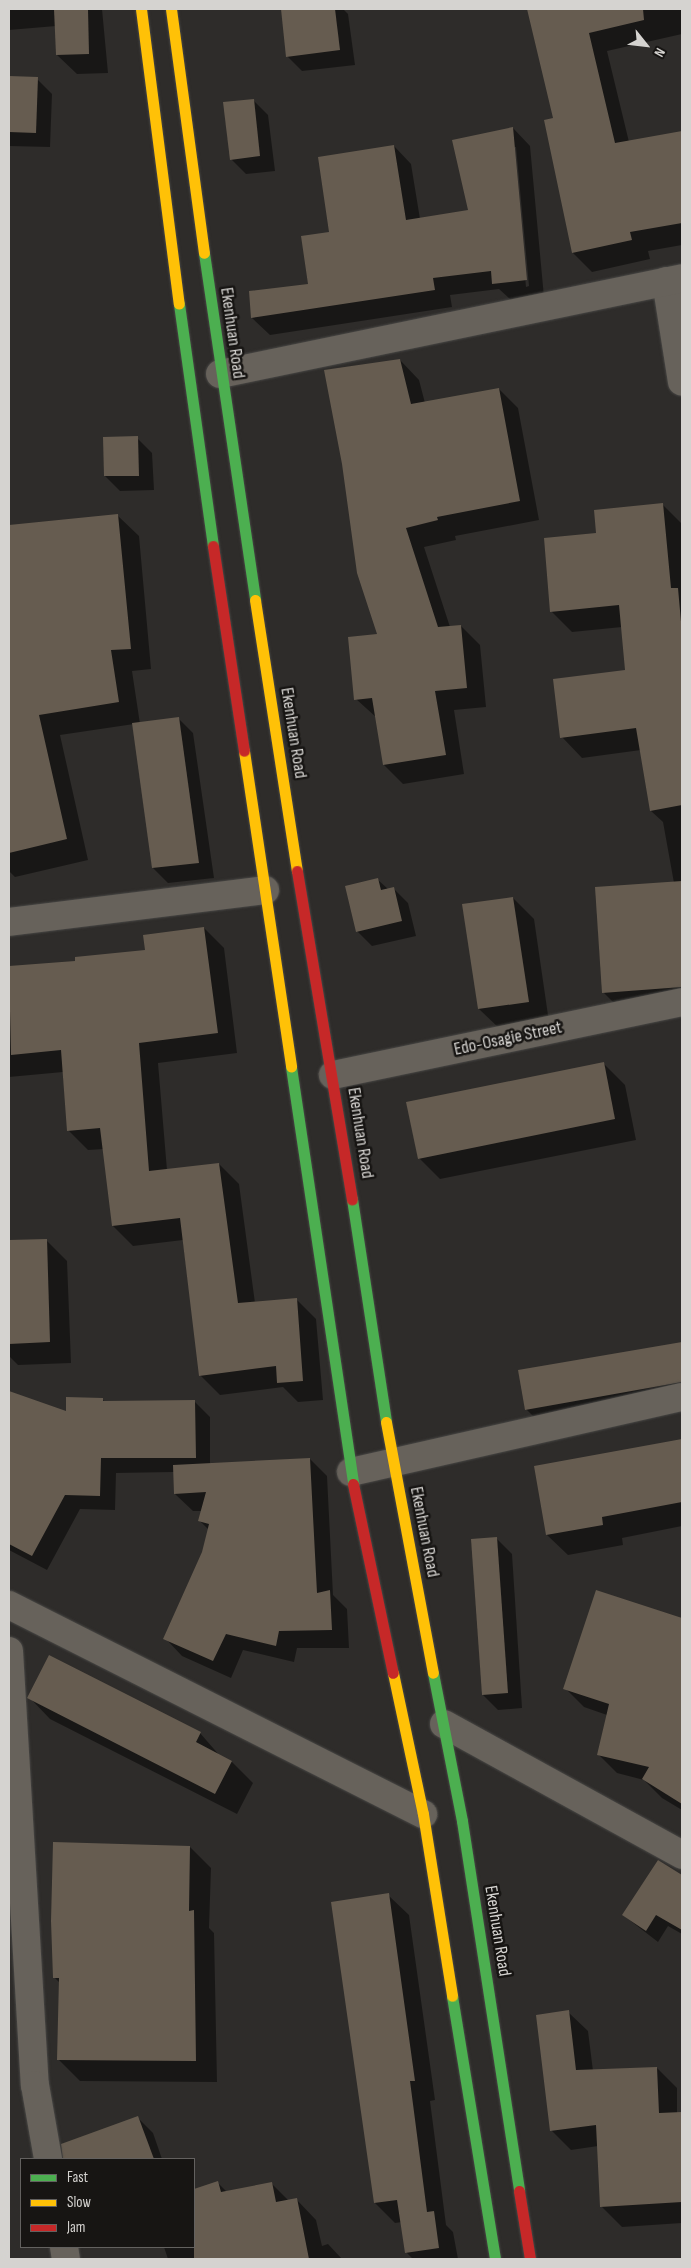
<!DOCTYPE html>
<html>
<head>
<meta charset="utf-8">
<style>
	body { margin:0 }
	#map { position:relative; width:691px; height:2268px; overflow:hidden; background:#2e2c2a; font-family:"Sofia Sans Condensed",sans-serif }
	div>[style] { position:absolute }
	.shadow>* { inset:0; background:#0007 }
	.building>* { inset:0; background:#665c50 }
	.roads { filter:drop-shadow(0 0 1px #484745) drop-shadow(0 0 1px #484745) }
	.street>* { height:28px; margin:-14px; padding:0 14px; transform-origin:14px; border-radius:14px; background:#67625b }
	.fast>* { height:11px; margin:-5.5px; padding:0 5.5px; transform-origin:5.5px; border-radius:5.5px; background:#4caf50 }
	.slow>* { height:11px; margin:-5.5px; padding:0 5.5px; transform-origin:5.5px; border-radius:5.5px; background:#ffc107 }
	.jam>* { height:11px; margin:-5.5px; padding:0 5.5px; transform-origin:5.5px; border-radius:5.5px; background:#c62828 }
	span { translate:-50% -50%; white-space:nowrap; text-align:center; line-height:1.15; -webkit-text-stroke:5px #171513; paint-order:stroke }
	.street-label { font-size:18px; color:#d5d3d0 }
	.frame { position:absolute; inset:0; border:10px solid #d5d3d0; pointer-events:none }
	.legend { position:absolute; left:20px; top:2158px; width:175px; height:90px; box-sizing:border-box; background:#171513; border:1px solid #63615f; margin:0; padding:6px 9px; list-style:none; font-size:15px; color:#d5d3d0 }
	.legend li { display:flex; align-items:center; gap:10px; height:25px }
	.legend b { width:25px; border:1px solid #63615f }
	.north { position:absolute; left:621px; top:20px; width:50px; height:50px; -webkit-text-stroke:4px #171513; paint-order:stroke; rotate:119deg; font-size:14px; font-weight:700; line-height:20px; text-align:center; color:#d5d3d0 }
	.north::after { content:''; display:block; margin:auto; width:18px; height:22px; background:#d5d3d0; clip-path:polygon(50% 0,100% 100%,50% 72%,0 100%) }
</style>
</head>
<body>
<div id="map">
	<div class="shadow">
		<div style="clip-path:polygon(9px 9px,102px 9px,108px 73px,77px 74px,57px 55px,56px 26px,9px 30px)"></div>
		<div style="clip-path:polygon(282px 9px,343px 9px,348px 14px,355px 65px,302px 71px,287px 56px)"></div>
		<div style="clip-path:polygon(528px 9px,682px 9px,682px 34px,607px 51px,629px 142px,682px 132px,682px 245px,648px 251px,650px 259px,592px 272px,573px 253px,555px 119px)"></div>
		<div style="clip-path:polygon(9px 78px,37px 79px,52px 94px,50px 147px,9px 146px)"></div>
		<div style="clip-path:polygon(253px 100px,268px 115px,275px 171px,246px 174px,231px 159px)"></div>
		<div style="clip-path:polygon(evenodd,513px 128px,530px 146px,544px 297px,511px 300px,499px 289px,450px 295px,452px 307px,270px 335px,252px 318px,310px 285px,394px 146px,411px 164px,420px 219px,469px 211px,513px 128px,514px 147px,516px 147px,529px 286px,526px 287px,514px 147px)"></div>
		<div style="clip-path:polygon(400px 360px,419px 380px,425px 403px,499px 389px,518px 408px,539px 520px,455px 536px,456px 540px,424px 547px,450px 627px,461px 626px,480px 645px,486px 707px,454px 710px,464px 774px,403px 784px,384px 765px,377px 718px,356px 699px,379px 635px)"></div>
		<div style="clip-path:polygon(137px 438px,152px 453px,154px 490px,120px 491px,105px 476px)"></div>
		<div style="clip-path:polygon(663px 505px,682px 524px,682px 1008px,624px 1013px,604px 993px,674px 883px,663px 822px,651px 811px,641px 750px,582px 758px,562px 737px,626px 671px,622px 627px,572px 632px,551px 611px,598px 534px)"></div>
		<div style="clip-path:polygon(117px 515px,139px 536px,151px 669px,132px 671px,140px 724px,178px 718px,193px 733px,214px 878px,168px 883px,153px 868px,134px 724px,60px 735px,88px 860px,15px 877px,9px 871px,9px 526px)"></div>
		<div style="clip-path:polygon(377px 879px,388px 889px,393px 888px,408px 903px,416px 936px,372px 946px,357px 931px)"></div>
		<div style="clip-path:polygon(513px 898px,534px 919px,549px 1022px,501px 1030px,479px 1009px,463px 905px)"></div>
		<div style="clip-path:polygon(204px 928px,224px 948px,237px 1053px,158px 1063px,167px 1170px,219px 1164px,239px 1184px,255px 1303px,296px 1299px,316px 1319px,323px 1400px,298px 1402px,283px 1387px,220px 1395px,200px 1375px,183px 1240px,133px 1246px,113px 1226px,104px 1149px,88px 1150px,68px 1130px,63px 1072px,9px 1077px,9px 968px,77px 962px,147px 951px)"></div>
		<div style="clip-path:polygon(604px 1064px,625px 1085px,636px 1140px,440px 1179px,419px 1158px)"></div>
		<div style="clip-path:polygon(46px 1240px,67px 1261px,71px 1363px,18px 1365px,9px 1356px,9px 1242px)"></div>
		<div style="clip-path:polygon(680px 1344px,682px 1407px,547px 1430px,526px 1409px)"></div>
		<div style="clip-path:polygon(9px 1392px,67px 1413px,102px 1399px,105px 1402px,195px 1402px,210px 1417px,210px 1464px,310px 1459px,327px 1476px,333px 1595px,347px 1609px,349px 1648px,297px 1648px,294px 1662px,243px 1650px,231px 1678px,182px 1656px,165px 1638px,204px 1552px,209px 1530px,200px 1521px,202px 1511px,193px 1511px,175px 1494px,174px 1472px,116px 1473px,115px 1510px,80px 1509px,47px 1570px,9px 1550px)"></div>
		<div style="clip-path:polygon(682px 1442px,682px 1526px,622px 1538px,623px 1545px,568px 1555px,547px 1535px,536px 1467px)"></div>
		<div style="clip-path:polygon(497px 1539px,512px 1554px,522px 1708px,498px 1710px,483px 1695px)"></div>
		<div style="clip-path:polygon(597px 1591px,682px 1619px,682px 1810px,662px 1798px,644px 1780px,617px 1773px,598px 1754px,607px 1715px,584px 1707px,565px 1688px)"></div>
		<div style="clip-path:polygon(29px 1697px,200px 1733px,220px 1756px,232px 1762px,253px 1783px,237px 1814px,50px 1719px)"></div>
		<div style="clip-path:polygon(190px 1847px,211px 1868px,209px 1928px,214px 1933px,217px 2082px,80px 2081px,59px 2060px,60px 1983px,54px 1977px)"></div>
		<div style="clip-path:polygon(658px 1861px,682px 1877px,682px 1934px,668px 1926px,658px 1942px,623px 1915px)"></div>
		<div style="clip-path:polygon(388px 1895px,409px 1915px,435px 2100px,430px 2101px,446px 2225px,453px 2232px,458px 2259px,413px 2259px,407px 2253px,402px 2222px,395px 2223px,375px 2203px)"></div>
		<div style="clip-path:polygon(568px 2012px,588px 2031px,593px 2071px,657px 2068px,677px 2088px,677px 2114px,682px 2114px,682px 2223px,622px 2227px,602px 2207px,598px 2146px,571px 2150px,551px 2130px)"></div>
		<div style="clip-path:polygon(138px 2118px,153px 2133px,162px 2159px,77px 2159px,71px 2142px)"></div>
		<div style="clip-path:polygon(218px 2183px,227px 2192px,271px 2183px,289px 2201px,296px 2199px,316px 2220px,322px 2246px,328px 2244px,342px 2259px,168px 2259px,164px 2247px,194px 2247px,194px 2190px)"></div>
	</div>
	<div class="building">
		<div style="clip-path:polygon(54px 9px,88px 9px,89px 54px,56px 55px)"></div>
		<div style="clip-path:polygon(281px 9px,335px 9px,340px 50px,286px 57px)"></div>
		<div style="clip-path:polygon(527px 9px,643px 9px,644px 20px,589px 33px,615px 143px,682px 131px,682px 223px,630px 232px,632px 240px,572px 253px,544px 120px,553px 118px)"></div>
		<div style="clip-path:polygon(9px 76px,38px 77px,36px 133px,9px 132px)"></div>
		<div style="clip-path:polygon(254px 99px,260px 156px,230px 160px,223px 102px)"></div>
		<div style="clip-path:polygon(513px 127px,527px 280px,492px 284px,491px 271px,433px 278px,435px 290px,251px 318px,249px 291px,308px 284px,301px 236px,329px 232px,318px 157px,394px 145px,406px 220px,468px 210px,452px 140px)"></div>
		<div style="clip-path:polygon(400px 359px,411px 404px,499px 388px,520px 501px,437px 517px,438px 520px,406px 528px,438px 627px,461px 625px,467px 688px,435px 691px,446px 755px,383px 765px,372px 698px,354px 700px,348px 637px,377px 634px,357px 573px,342px 464px,324px 370px)"></div>
		<div style="clip-path:polygon(138px 436px,139px 476px,104px 476px,103px 437px)"></div>
		<div style="clip-path:polygon(663px 503px,671px 588px,678px 588px,682px 633px,682px 805px,650px 811px,636px 728px,560px 738px,553px 679px,625px 670px,619px 605px,550px 612px,544px 538px,596px 533px,594px 510px)"></div>
		<div style="clip-path:polygon(118px 514px,131px 649px,111px 650px,119px 702px,39px 715px,67px 839px,9px 853px,9px 525px)"></div>
		<div style="clip-path:polygon(179px 717px,199px 863px,152px 868px,132px 723px)"></div>
		<div style="clip-path:polygon(378px 878px,381px 890px,394px 887px,402px 921px,356px 932px,345px 886px)"></div>
		<div style="clip-path:polygon(682px 881px,682px 987px,602px 993px,595px 887px)"></div>
		<div style="clip-path:polygon(513px 897px,529px 1002px,478px 1009px,462px 904px)"></div>
		<div style="clip-path:polygon(204px 927px,218px 1033px,139px 1043px,149px 1171px,219px 1163px,238px 1303px,297px 1298px,303px 1381px,277px 1383px,276px 1366px,199px 1376px,180px 1218px,112px 1226px,100px 1128px,67px 1131px,61px 1050px,11px 1055px,9px 966px,75px 961px,75px 957px,145px 950px,143px 935px)"></div>
		<div style="clip-path:polygon(604px 1062px,615px 1119px,418px 1159px,406px 1102px)"></div>
		<div style="clip-path:polygon(47px 1239px,50px 1342px,9px 1344px,9px 1240px)"></div>
		<div style="clip-path:polygon(682px 1342px,682px 1382px,525px 1410px,518px 1370px)"></div>
		<div style="clip-path:polygon(9px 1391px,66px 1411px,66px 1397px,103px 1398px,103px 1401px,195px 1400px,196px 1458px,101px 1458px,100px 1496px,65px 1495px,32px 1556px,9px 1544px)"></div>
		<div style="clip-path:polygon(682px 1439px,682px 1502px,602px 1517px,603px 1525px,546px 1535px,534px 1466px)"></div>
		<div style="clip-path:polygon(310px 1458px,317px 1593px,330px 1590px,332px 1630px,279px 1631px,276px 1646px,226px 1634px,213px 1661px,163px 1639px,202px 1552px,209px 1524px,198px 1521px,206px 1492px,174px 1494px,173px 1465px)"></div>
		<div style="clip-path:polygon(497px 1537px,508px 1693px,482px 1695px,471px 1539px)"></div>
		<div style="clip-path:polygon(596px 1590px,682px 1618px,682px 1804px,642px 1779px,649px 1767px,597px 1755px,609px 1704px,563px 1689px)"></div>
		<div style="clip-path:polygon(49px 1655px,201px 1732px,196px 1742px,232px 1761px,215px 1794px,27px 1698px)"></div>
		<div style="clip-path:polygon(53px 1842px,190px 1846px,189px 1911px,194px 1910px,196px 2061px,57px 2060px,59px 1978px,53px 1978px,51px 1921px)"></div>
		<div style="clip-path:polygon(658px 1860px,682px 1875px,682px 1930px,656px 1915px,646px 1931px,622px 1915px)"></div>
		<div style="clip-path:polygon(389px 1893px,415px 2081px,410px 2081px,427px 2212px,434px 2211px,439px 2248px,405px 2253px,397px 2200px,374px 2203px,331px 1902px)"></div>
		<div style="clip-path:polygon(569px 2010px,576px 2070px,657px 2067px,659px 2113px,682px 2112px,682px 2202px,600px 2207px,596px 2125px,550px 2131px,536px 2015px)"></div>
		<div style="clip-path:polygon(138px 2116px,154px 2159px,63px 2159px,61px 2144px)"></div>
		<div style="clip-path:polygon(218px 2181px,221px 2192px,272px 2182px,276px 2202px,297px 2198px,309px 2259px,194px 2259px,194px 2189px)"></div>
	</div>
	<div class="roads">
		<div class="street">
			<div style="left:666px;top:281px;width:102px;rotate:81deg"></div>
			<div style="left:220px;top:374px;width:472px;rotate:-11.7deg"></div>
			<div style="left:9px;top:922px;width:258px;rotate:-7.1deg"></div>
			<div style="left:333px;top:1075px;width:357px;rotate:-11.8deg"></div>
			<div style="left:351px;top:1472px;width:339px;rotate:-12.8deg"></div>
			<div style="left:9px;top:1605px;width:464px;rotate:26.8deg"></div>
			<div style="left:9px;top:1651px;width:435px;rotate:86.6deg"></div>
			<div style="left:35px;top:2085px;width:75px;rotate:80deg"></div>
			<div style="left:444px;top:1724px;width:272px;rotate:28.8deg"></div>
			<div style="left:64px;top:2247px;width:12px;rotate:81deg"></div>
		</div>
		<div class="fast">
			<div style="left:204px;top:253px;width:351px;rotate:81.6deg"></div>
			<div style="left:179px;top:304px;width:244px;rotate:82deg"></div>
			<div style="left:291px;top:1067px;width:422px;rotate:81.5deg"></div>
			<div style="left:352px;top:1199px;width:226px;rotate:81.3deg"></div>
			<div style="left:433px;top:1673px;width:151px;rotate:78.9deg"></div>
			<div style="left:462px;top:1821px;width:374px;rotate:81.2deg"></div>
			<div style="left:452px;top:1996px;width:266px;rotate:80.7deg"></div>
		</div>
		<div class="slow">
			<div style="left:141px;top:9px;width:297px;rotate:82.7deg"></div>
			<div style="left:171px;top:9px;width:246px;rotate:82.3deg"></div>
			<div style="left:255px;top:600px;width:274px;rotate:81.2deg"></div>
			<div style="left:244px;top:751px;width:319px;rotate:81.5deg"></div>
			<div style="left:386px;top:1422px;width:255px;rotate:79.4deg"></div>
			<div style="left:393px;top:1673px;width:144px;rotate:78deg"></div>
			<div style="left:423px;top:1814px;width:184px;rotate:80.9deg"></div>
		</div>
		<div class="jam">
			<div style="left:213px;top:546px;width:207px;rotate:81.4deg"></div>
			<div style="left:297px;top:871px;width:333px;rotate:80.5deg"></div>
			<div style="left:353px;top:1484px;width:193px;rotate:78.1deg"></div>
			<div style="left:519px;top:2191px;width:69px;rotate:80.8deg"></div>
		</div>
	</div>
	<div class="street-label">
		<span style="left:232px;top:333px;rotate:82deg">Ekenhuan Road</span>
		<span style="left:293px;top:733px;rotate:81deg">Ekenhuan Road</span>
		<span style="left:508px;top:1039px;rotate:-12deg">Edo-Osagie Street</span>
		<span style="left:360px;top:1133px;rotate:81deg">Ekenhuan Road</span>
		<span style="left:424px;top:1532px;rotate:79deg">Ekenhuan Road</span>
		<span style="left:497px;top:1931px;rotate:81deg">Ekenhuan Road</span>
	</div>
	<div class="frame"></div>
	<ul class="legend">
	<li><b style="height:6px;background:#4caf50"></b>Fast</li>
	<li><b style="height:6px;background:#ffc107"></b>Slow</li>
	<li><b style="height:6px;background:#c62828"></b>Jam</li>
	</ul>
	<div class="north">N</div>
</div>
</body>
</html>
